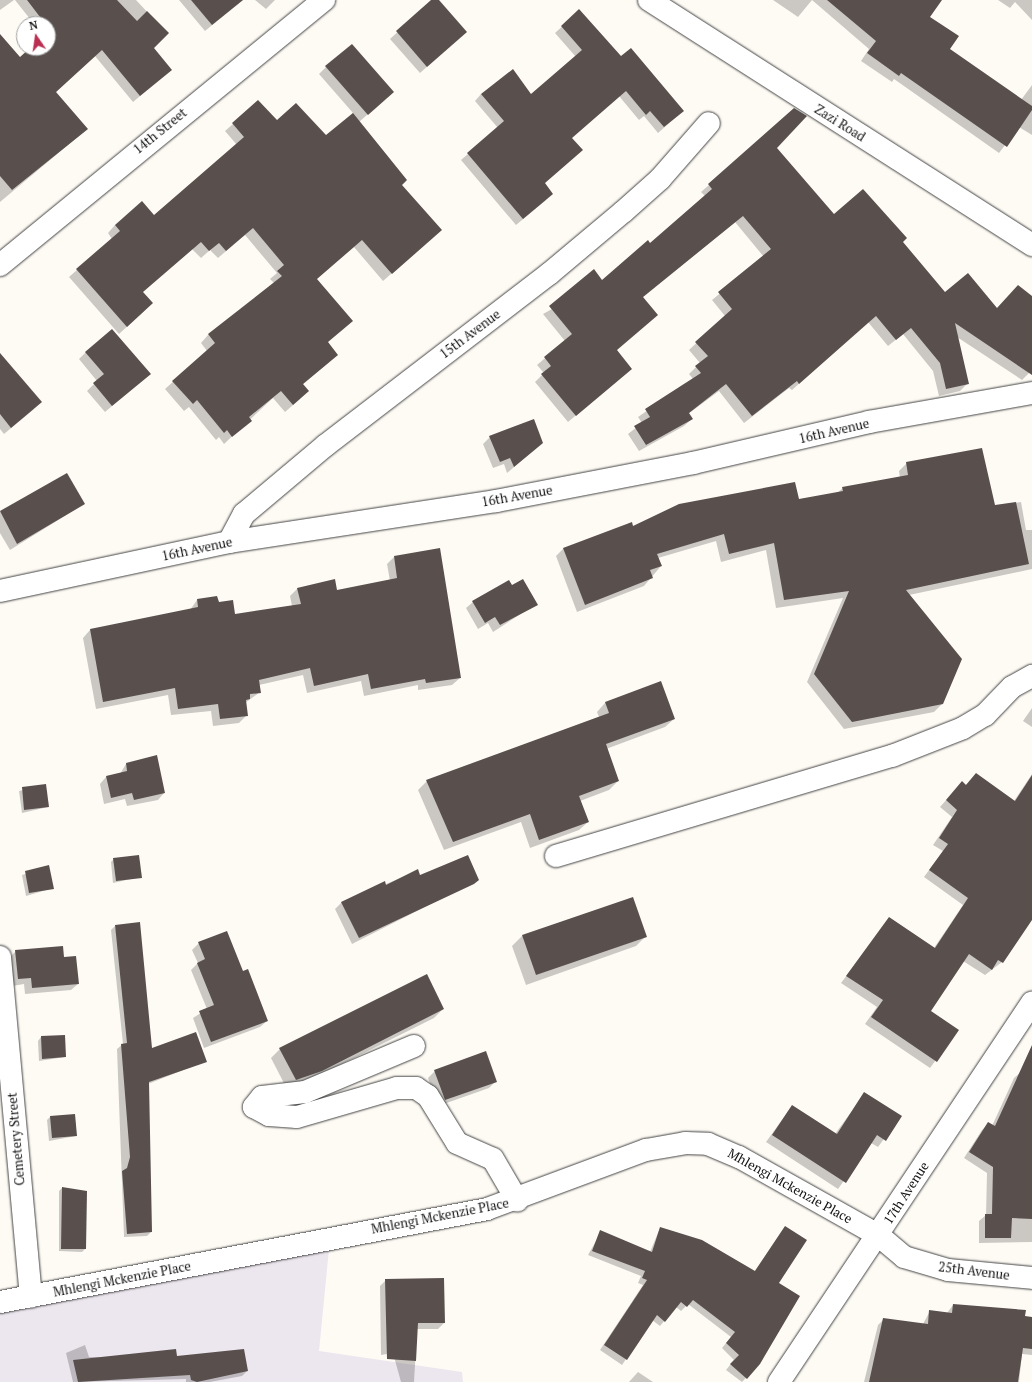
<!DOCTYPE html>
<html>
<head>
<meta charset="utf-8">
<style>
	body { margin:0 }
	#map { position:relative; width:1032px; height:1382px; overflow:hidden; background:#fefbf5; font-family:"PT Serif",serif }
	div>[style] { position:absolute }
	.industrial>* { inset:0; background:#ece6ee }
	.shadow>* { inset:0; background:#0003 }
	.building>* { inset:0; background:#59504e }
	.roads { filter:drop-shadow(0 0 1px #444) drop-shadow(0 0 1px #444) }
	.minor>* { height:22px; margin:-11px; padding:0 11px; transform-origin:11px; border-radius:11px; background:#fff }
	span { translate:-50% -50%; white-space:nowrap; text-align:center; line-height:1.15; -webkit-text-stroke:4px #fff; paint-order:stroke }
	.street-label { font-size:13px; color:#111 }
	.north { position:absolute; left:16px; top:16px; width:40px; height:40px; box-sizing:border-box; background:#fff; border:1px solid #a0a0a0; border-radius:50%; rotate:347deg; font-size:11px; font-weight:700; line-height:16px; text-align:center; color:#111 }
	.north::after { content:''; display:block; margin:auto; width:14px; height:18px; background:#ba2f52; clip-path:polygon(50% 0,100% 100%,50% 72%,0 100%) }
</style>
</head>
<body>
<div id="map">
	<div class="industrial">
		<div style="clip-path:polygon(330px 1239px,319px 1351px,462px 1372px,463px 1382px,0 1382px,0 1304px)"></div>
	</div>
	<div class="shadow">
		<div style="clip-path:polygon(0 0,14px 0,0 10px)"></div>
		<div style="clip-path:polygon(15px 0,136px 0,167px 33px,153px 48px,164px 76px,133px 102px,95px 56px,55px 93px,87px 129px,0 202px,0 36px,20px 59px,32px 48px,48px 48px,48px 24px,34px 24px)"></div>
		<div style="clip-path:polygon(179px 0,243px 0,205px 31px)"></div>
		<div style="clip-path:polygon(255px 0,275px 0,266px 9px)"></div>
		<div style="clip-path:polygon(432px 0,437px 0,459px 38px,420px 73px,390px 39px)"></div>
		<div style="clip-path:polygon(773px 0,941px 0,928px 17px,949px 49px,1021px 100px,1032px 85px,1032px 135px,1019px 127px,999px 153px,894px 79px,892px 82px,861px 61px,869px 49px,812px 0,798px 17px)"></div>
		<div style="clip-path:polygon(998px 0,1032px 0,1032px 20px,1015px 2px,1010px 8px)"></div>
		<div style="clip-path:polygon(579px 11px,621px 57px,683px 111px,658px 133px,644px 116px,639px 120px,619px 96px,571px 138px,544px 184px,546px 200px,516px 225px,461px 160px,498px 128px,475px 101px,481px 94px,530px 95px,576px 57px,555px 33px)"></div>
		<div style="clip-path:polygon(326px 67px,393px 92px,359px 122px,401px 185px,441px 230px,383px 281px,354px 247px,316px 279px,329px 362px,302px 385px,300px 399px,285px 412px,273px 398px,224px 444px,219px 437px,216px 440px,189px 407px,184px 411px,165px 389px,207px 351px,201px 343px,208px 335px,274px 283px,270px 279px,277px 273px,245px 235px,218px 258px,210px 250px,201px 258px,192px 249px,142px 292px,144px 311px,119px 334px,69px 277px,112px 239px,108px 233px,115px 225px,154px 216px,237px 145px,225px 131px,233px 124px,277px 122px,326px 136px,353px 113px,319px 74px)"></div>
		<div style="clip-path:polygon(776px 148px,834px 216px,902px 242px,945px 294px,997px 309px,1032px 297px,1029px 373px,1022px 380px,957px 337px,968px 383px,960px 391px,939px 396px,933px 371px,903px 334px,888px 346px,868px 322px,792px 390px,789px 388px,744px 423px,719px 391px,688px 414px,692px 419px,684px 426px,639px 451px,628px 434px,642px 423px,638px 417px,693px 379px,689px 374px,700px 363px,689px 350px,725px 316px,712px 300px,764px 257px,735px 222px,642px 298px,616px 351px,623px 376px,568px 422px,535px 382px,544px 373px,537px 365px,565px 341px,543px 314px,602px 281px,650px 244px,705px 196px,701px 192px,709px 185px)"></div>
		<div style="clip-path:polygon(86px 352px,150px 374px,105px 412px,87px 391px,97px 381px,79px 359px)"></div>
		<div style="clip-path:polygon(0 358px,34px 409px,4px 434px,0 429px)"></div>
		<div style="clip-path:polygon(490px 437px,542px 443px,507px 473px,504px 464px,493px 468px,483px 444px)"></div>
		<div style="clip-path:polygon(907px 463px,994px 506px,1021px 502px,1026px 530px,1032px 530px,1032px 569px,909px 595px,942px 704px,934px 712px,844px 729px,807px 682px,843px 598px,776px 608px,766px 550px,721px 562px,716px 541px,658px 558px,661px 566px,644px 586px,577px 612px,556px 556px,564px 548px,633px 528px,837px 493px,843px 488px,900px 478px,899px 471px)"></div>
		<div style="clip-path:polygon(67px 474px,84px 504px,10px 550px,0 533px,0 512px)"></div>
		<div style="clip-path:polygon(394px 557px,460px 678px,452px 685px,418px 690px,418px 685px,364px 696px,361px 681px,307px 693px,303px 675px,259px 685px,260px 692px,245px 703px,247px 715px,239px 723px,213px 726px,211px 711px,171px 715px,168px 695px,96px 709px,83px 638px,90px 630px,190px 610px,197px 600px,218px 604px,234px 616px,292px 606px,290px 596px,298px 588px,337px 591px,390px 581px,387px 564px)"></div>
		<div style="clip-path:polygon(511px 586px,536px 604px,493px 632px,488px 623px,478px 629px,466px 608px,473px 602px)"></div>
		<div style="clip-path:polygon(660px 683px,674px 719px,665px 727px,606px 749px,618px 781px,609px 790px,580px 801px,588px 822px,579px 830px,530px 848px,521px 822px,444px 850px,418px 790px,427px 781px,599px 717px,597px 712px,605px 703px)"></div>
		<div style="clip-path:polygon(1032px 708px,1032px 727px,1023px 721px)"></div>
		<div style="clip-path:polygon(156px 757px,164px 793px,158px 800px,127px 806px,125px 799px,104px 804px,100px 784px,106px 777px,120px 774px,126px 764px)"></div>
		<div style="clip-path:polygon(976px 774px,1014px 801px,1032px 774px,1032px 918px,1002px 962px,985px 975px,963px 961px,930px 1011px,958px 1030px,930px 1068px,865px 1024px,877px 1007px,841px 983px,890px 918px,934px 948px,963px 905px,924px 877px,943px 851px,933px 845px,952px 817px,940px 807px,962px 782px,965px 786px)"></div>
		<div style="clip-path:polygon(45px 785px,48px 807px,22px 813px,19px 791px)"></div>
		<div style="clip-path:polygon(114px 859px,140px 877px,113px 883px,111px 862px)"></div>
		<div style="clip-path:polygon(49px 867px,53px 888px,26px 896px,22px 875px)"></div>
		<div style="clip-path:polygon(417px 871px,420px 876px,478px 880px,352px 944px,335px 909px,341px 903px)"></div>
		<div style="clip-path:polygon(632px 898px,646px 936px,636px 946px,526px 985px,512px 946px,522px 936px)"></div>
		<div style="clip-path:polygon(115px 926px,151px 1050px,206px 1061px,148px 1084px,151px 1232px,147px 1236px,124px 1237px,117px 1049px,123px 1044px,111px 930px)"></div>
		<div style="clip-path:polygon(199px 943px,243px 972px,267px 1021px,260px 1027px,204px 1048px,193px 1018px,207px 1009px,191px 970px,198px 963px,192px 950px)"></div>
		<div style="clip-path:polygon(16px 951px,78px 984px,71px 990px,25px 994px,24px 984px,12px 986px,9px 958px)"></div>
		<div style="clip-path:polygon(443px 1009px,434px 1018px,292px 1089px,287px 1089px,271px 1058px,280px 1049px)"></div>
		<div style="clip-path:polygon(41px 1037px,65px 1057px,39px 1061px,38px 1041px)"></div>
		<div style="clip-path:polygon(1032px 1062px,1032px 1242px,979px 1243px,979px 1221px,986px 1215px,987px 1173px,964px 1158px,982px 1130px,988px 1124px,992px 1126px,1014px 1078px)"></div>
		<div style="clip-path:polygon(435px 1071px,496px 1081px,489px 1088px,438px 1106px,428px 1078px)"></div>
		<div style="clip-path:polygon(865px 1093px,901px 1116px,878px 1147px,871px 1143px,838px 1189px,766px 1142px,792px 1106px,835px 1134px)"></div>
		<div style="clip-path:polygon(50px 1117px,76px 1136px,49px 1141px,47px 1120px)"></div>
		<div style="clip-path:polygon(62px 1188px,86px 1192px,85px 1249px,82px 1252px,59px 1251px,59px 1191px)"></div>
		<div style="clip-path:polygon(785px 1227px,778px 1283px,760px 1363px,742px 1382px,726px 1370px,734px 1360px,722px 1348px,731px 1337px,688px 1304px,681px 1311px,676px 1307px,660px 1326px,652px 1320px,622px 1365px,600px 1350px,643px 1285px,638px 1283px,641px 1276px,588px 1255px,601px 1232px,650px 1252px,660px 1228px,754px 1272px)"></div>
		<div style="clip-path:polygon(386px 1280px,444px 1323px,438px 1329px,417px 1329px,414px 1382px,401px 1382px,393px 1353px,381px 1355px,380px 1286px)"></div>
		<div style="clip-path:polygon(953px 1305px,1032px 1318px,1032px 1355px,1022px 1354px,1019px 1382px,864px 1382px,878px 1325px,884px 1319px,923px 1324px,930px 1311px,947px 1313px)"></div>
		<div style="clip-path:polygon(85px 1345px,89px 1357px,176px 1358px,247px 1371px,242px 1376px,210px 1382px,186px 1382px,186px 1379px,73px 1382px,66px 1353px)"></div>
		<div style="clip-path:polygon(638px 1372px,653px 1382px,629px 1382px)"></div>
	</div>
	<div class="building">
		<div style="clip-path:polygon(27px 0,117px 0,137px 21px,147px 11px,169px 33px,154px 48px,172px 70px,140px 96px,102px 50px,56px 92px,88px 129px,12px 190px,0 176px,0 34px,20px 57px,30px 48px,48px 48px,50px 30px)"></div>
		<div style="clip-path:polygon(191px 0,243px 0,212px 25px)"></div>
		<div style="clip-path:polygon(431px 0,439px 0,467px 32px,427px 67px,396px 31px)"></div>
		<div style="clip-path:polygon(827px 0,942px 0,930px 17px,959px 36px,950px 49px,1032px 106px,1032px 110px,1007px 147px,901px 73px,899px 76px,867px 53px,876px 41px)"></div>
		<div style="clip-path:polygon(579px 9px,621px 56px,631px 48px,684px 111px,664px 127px,650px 111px,646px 115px,626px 91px,572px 138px,583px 150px,545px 183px,553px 194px,523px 219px,467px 153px,504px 121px,481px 94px,513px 69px,531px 94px,582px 50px,561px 26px)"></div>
		<div style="clip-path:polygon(352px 44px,394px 92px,368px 115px,325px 66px)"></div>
		<div style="clip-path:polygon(258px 100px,277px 120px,296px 103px,326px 135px,353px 113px,407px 180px,402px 185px,442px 230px,392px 274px,362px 240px,317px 279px,353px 321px,328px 342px,338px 355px,303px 384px,309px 391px,293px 405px,281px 391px,249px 417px,252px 421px,232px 437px,227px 430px,224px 433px,197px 400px,193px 404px,172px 381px,215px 343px,208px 334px,282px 276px,277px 271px,284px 265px,253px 228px,226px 251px,219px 243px,209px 251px,201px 242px,143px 292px,153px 303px,127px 327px,76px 269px,120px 231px,115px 225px,142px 201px,154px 215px,244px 137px,232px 123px)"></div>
		<div style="clip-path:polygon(794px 108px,807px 116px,777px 148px,834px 214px,863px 189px,907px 238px,903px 242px,945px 292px,968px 273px,997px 308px,1018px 285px,1032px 296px,1032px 375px,955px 323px,969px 384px,946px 389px,940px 363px,911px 328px,896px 340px,876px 316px,799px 384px,797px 381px,752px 416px,726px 384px,689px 413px,693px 419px,646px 445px,634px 426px,650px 417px,645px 409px,701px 373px,695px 366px,708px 356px,695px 342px,732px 309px,718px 292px,771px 249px,743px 216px,643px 297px,658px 315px,617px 350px,632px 369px,576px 416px,541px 374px,551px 366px,544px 357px,572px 334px,549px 306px,594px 269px,602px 280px,648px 240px,650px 243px,712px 189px,708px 184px)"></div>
		<div style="clip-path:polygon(112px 329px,151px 374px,112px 406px,93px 383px,104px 374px,85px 352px)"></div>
		<div style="clip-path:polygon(0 353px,42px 402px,11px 428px,0 414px)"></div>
		<div style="clip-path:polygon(534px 419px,543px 443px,514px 467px,510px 458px,500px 462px,489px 436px)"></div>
		<div style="clip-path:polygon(982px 448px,995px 505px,1016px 502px,1029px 564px,906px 590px,962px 659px,943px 704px,852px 722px,814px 674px,849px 591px,784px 600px,774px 543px,729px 554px,724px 534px,657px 554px,662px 566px,650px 570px,653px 578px,585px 605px,563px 548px,632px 522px,633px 526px,679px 504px,795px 482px,799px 499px,843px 491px,842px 487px,908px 475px,906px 462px)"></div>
		<div style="clip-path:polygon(67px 473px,85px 504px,17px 544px,0 511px)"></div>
		<div style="clip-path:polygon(440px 548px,461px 678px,426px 683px,425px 679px,371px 689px,368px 674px,314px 686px,310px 668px,259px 680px,261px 693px,250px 694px,250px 699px,246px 700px,248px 716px,220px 719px,218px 704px,178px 709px,175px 688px,103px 702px,90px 629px,198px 607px,197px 599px,217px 596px,219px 602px,233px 600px,235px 614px,301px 604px,297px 588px,335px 579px,337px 590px,397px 578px,394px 556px)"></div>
		<div style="clip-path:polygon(523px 579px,538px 605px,500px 625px,495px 617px,485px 623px,472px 601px,509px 580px,512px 585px)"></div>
		<div style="clip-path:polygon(661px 681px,675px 719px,606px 744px,619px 781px,579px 796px,589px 822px,539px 840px,530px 814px,453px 842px,426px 780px,609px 713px,605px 702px)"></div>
		<div style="clip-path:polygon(157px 755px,165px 793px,134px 800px,132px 793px,111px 798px,106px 776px,127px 771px,126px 763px)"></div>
		<div style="clip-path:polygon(976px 773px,1015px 801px,1032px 775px,1032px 920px,1003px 963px,998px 960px,992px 970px,969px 954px,931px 1011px,959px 1030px,937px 1062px,871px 1017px,883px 1000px,846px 976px,889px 917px,935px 948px,968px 898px,929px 870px,948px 844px,939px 838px,957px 810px,946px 800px,962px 781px,966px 785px)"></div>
		<div style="clip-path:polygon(46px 784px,49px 807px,24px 810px,22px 787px)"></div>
		<div style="clip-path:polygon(139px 855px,142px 878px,116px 881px,113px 858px)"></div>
		<div style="clip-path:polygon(468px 855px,479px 880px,474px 884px,359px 938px,341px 902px,385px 881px,386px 885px,418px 869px,420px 875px)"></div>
		<div style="clip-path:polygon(49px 865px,54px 889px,29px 893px,25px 871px)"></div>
		<div style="clip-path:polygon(633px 897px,647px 937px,536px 975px,522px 935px)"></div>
		<div style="clip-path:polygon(140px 922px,152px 1048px,196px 1032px,207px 1062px,149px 1082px,152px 1232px,127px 1234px,122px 1171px,127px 1168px,130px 1157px,121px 1044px,127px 1043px,115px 925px)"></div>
		<div style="clip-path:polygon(227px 931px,243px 971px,248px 969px,268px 1021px,211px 1042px,199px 1011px,214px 1005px,197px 963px,205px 959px,198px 942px)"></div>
		<div style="clip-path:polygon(63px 946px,64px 957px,76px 956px,79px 984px,32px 988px,31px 978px,18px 979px,15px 950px)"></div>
		<div style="clip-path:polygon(427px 974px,444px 1009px,322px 1071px,296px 1080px,279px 1048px)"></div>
		<div style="clip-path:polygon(65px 1035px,66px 1057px,42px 1059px,41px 1036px)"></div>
		<div style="clip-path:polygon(1032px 1045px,1032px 1219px,1012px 1218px,1011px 1238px,985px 1238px,985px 1214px,992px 1214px,993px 1167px,969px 1152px,988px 1122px,995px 1126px)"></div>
		<div style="clip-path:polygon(486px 1051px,497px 1082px,445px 1100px,434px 1070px)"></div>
		<div style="clip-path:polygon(864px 1092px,902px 1116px,886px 1141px,877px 1135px,846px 1183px,772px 1135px,792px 1105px,837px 1134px)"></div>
		<div style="clip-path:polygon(75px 1114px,77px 1136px,52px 1138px,50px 1116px)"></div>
		<div style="clip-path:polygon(62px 1187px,87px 1191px,86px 1249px,61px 1249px)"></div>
		<div style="clip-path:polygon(785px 1226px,807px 1240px,779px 1283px,800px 1296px,760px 1364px,747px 1379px,730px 1364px,739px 1355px,726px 1343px,735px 1332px,693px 1300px,687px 1307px,681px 1302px,665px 1322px,657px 1315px,627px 1360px,604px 1345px,647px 1280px,642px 1278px,645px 1271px,592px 1251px,600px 1230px,652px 1252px,660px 1227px,702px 1240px,755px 1271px)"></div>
		<div style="clip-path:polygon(444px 1278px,445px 1323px,418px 1323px,416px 1361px,387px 1359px,385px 1279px)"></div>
		<div style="clip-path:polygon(953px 1304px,1026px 1310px,1025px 1316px,1032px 1317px,1032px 1349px,1023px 1348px,1018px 1382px,869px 1382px,883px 1318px,928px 1324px,929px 1310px,952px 1313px)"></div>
		<div style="clip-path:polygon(176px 1349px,177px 1356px,244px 1349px,248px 1371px,197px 1382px,191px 1380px,190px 1375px,78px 1382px,73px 1360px)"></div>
	</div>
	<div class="roads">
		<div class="minor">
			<div style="left:649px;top:0;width:455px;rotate:32.6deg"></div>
			<div style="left:0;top:265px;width:419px;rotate:-39.3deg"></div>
			<div style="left:229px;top:542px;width:32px;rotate:-62deg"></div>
			<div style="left:244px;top:514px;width:107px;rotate:-40.1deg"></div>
			<div style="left:326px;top:445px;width:281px;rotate:-37.5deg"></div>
			<div style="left:549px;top:274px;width:97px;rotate:-40deg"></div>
			<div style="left:623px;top:212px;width:50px;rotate:-41.7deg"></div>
			<div style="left:660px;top:179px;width:74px;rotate:-48.8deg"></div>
			<div style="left:0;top:591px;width:234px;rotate:-12.1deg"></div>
			<div style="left:229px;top:542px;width:270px;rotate:-8.7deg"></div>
			<div style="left:496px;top:501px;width:201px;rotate:-10.9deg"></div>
			<div style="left:693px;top:463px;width:181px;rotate:-13.1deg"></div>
			<div style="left:869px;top:422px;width:166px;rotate:-10.1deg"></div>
			<div style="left:556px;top:856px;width:351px;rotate:-16.6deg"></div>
			<div style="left:892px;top:756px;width:76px;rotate:-21.5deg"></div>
			<div style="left:963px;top:728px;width:26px;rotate:-31deg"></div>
			<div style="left:985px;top:715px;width:39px;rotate:-46deg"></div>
			<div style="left:1012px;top:687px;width:23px;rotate:-29deg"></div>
			<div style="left:0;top:957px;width:341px;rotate:84.8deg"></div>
			<div style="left:414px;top:1046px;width:118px;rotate:157.1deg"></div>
			<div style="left:305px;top:1092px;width:43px;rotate:173.4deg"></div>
			<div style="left:262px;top:1097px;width:13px;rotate:129deg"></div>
			<div style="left:254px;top:1107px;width:17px;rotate:28deg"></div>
			<div style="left:269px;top:1115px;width:28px;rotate:4deg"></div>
			<div style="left:297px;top:1117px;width:104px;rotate:-16.2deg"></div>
			<div style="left:397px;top:1088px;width:19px"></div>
			<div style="left:416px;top:1088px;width:14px;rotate:34deg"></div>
			<div style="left:428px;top:1096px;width:55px;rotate:58.3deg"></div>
			<div style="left:457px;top:1143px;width:39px;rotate:24deg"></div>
			<div style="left:493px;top:1159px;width:48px;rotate:59.7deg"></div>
			<div style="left:0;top:1302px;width:496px;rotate:-10.8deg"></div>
			<div style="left:487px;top:1209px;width:170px;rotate:-20.4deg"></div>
			<div style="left:646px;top:1150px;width:40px;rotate:-10deg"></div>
			<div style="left:685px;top:1143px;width:23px;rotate:2deg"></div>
			<div style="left:708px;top:1144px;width:34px;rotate:23deg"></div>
			<div style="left:739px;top:1157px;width:159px;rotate:29.3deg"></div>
			<div style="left:878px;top:1235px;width:34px;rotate:40deg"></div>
			<div style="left:904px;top:1257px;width:46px;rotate:16.5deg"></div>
			<div style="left:948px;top:1270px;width:84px;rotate:5.4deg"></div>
			<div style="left:779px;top:1382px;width:456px;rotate:-56.3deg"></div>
		</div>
	</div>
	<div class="street-label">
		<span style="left:840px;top:123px;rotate:32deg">Zazi Road</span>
		<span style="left:160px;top:131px;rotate:-39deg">14th Street</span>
		<span style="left:470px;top:334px;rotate:-37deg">15th Avenue</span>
		<span style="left:834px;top:431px;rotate:-13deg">16th Avenue</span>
		<span style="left:517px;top:496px;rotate:-10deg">16th Avenue</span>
		<span style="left:197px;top:549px;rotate:-12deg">16th Avenue</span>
		<span style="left:16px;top:1139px;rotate:-95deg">Cemetery Street</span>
		<span style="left:790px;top:1186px;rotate:29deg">Mhlengi Mckenzie Place</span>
		<span style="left:906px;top:1193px;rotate:-57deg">17th Avenue</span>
		<span style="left:440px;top:1216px;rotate:-11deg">Mhlengi Mckenzie Place</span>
		<span style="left:974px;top:1271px;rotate:7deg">25th Avenue</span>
		<span style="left:122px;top:1279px;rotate:-11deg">Mhlengi Mckenzie Place</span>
	</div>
	<div class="north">N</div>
</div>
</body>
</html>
